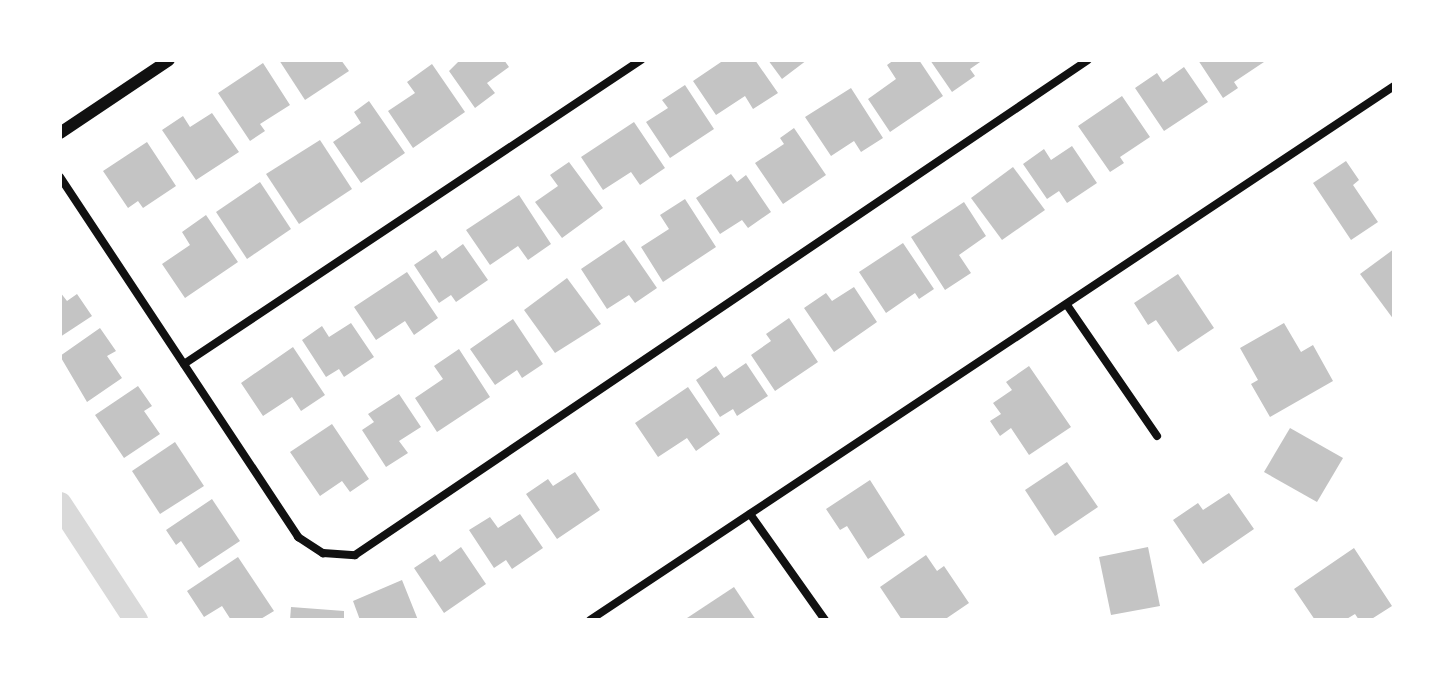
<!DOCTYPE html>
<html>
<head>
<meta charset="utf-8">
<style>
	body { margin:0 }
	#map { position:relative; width:1454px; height:680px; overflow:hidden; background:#fff; font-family:Overpass,sans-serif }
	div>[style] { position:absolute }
	.canal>* { height:24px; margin:-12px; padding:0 12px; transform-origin:12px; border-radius:12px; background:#d9d9d9 }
	.building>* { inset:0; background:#c4c4c4 }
	.minor>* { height:8px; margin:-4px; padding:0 4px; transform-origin:4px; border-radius:4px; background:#111 }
	.tertiary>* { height:12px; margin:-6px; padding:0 6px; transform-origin:6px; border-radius:6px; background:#111 }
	span { translate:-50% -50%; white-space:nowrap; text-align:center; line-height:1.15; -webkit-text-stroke:6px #fff; paint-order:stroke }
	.frame { position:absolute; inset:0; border:62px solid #fff; pointer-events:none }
</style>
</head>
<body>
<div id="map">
	<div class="canal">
		<div style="left:60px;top:504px;width:139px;rotate:56.8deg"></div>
	</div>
	<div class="building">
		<div style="clip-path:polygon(279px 60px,341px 60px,349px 71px,305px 100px)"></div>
		<div style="clip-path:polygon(460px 60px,504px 60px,509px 67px,487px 83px,495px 93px,475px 108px,449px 71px)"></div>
		<div style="clip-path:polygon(724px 60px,755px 60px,778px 93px,753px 109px,745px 96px,716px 115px,693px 81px)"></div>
		<div style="clip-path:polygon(768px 60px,807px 60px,782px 79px)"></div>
		<div style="clip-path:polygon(894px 60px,919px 60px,943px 96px,890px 132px,868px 99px,896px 79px,887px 65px)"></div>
		<div style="clip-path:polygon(930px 60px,983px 60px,970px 69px,975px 76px,952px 92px)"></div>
		<div style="clip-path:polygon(1198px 60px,1263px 60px,1264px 62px,1234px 82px,1238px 88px,1223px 98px)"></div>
		<div style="clip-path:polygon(263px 63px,290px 105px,260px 124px,265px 131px,250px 141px,218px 93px)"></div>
		<div style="clip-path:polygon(432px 64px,465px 112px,413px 148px,388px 111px,415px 93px,407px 82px)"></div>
		<div style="clip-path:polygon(1184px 67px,1208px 102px,1164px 131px,1135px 88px,1157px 73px,1163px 82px)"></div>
		<div style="clip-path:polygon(685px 85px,714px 129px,670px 158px,646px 122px,668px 108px,662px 100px)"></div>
		<div style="clip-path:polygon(851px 88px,883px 138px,861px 152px,854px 141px,831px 156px,805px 117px)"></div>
		<div style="clip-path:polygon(1122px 96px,1150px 137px,1120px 157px,1124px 163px,1110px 172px,1078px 126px)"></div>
		<div style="clip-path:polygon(369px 101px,405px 153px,361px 183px,333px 142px,361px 123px,354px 112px)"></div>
		<div style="clip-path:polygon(212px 113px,239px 152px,196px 180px,162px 130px,183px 116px,190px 127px)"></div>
		<div style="clip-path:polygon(634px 122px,665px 168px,640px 185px,631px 172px,603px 190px,581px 157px)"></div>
		<div style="clip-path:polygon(794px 128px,826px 175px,783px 204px,755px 163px,784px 144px,780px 138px)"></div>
		<div style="clip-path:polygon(320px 140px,352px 189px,299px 224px,266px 174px)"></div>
		<div style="clip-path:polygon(147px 142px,176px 186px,143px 208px,138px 201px,128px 208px,103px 171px)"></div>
		<div style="clip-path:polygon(1072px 146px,1097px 183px,1067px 203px,1059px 191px,1047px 199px,1023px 164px,1044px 149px,1051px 160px)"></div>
		<div style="clip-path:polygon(1346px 161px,1359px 180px,1353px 185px,1378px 222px,1351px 240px,1313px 183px)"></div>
		<div style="clip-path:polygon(569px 162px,603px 208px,562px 238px,535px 202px,558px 186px,550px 175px)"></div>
		<div style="clip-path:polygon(1013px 167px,1045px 210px,1002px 240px,971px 198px)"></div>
		<div style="clip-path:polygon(731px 174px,737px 182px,746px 175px,771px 212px,748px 228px,742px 220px,720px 234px,696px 198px)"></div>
		<div style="clip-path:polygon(260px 182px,291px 229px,247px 259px,216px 212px)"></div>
		<div style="clip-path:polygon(519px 195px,551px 244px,528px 260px,518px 246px,490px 265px,466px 230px)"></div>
		<div style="clip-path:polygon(685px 199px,716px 247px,663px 282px,641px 247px,669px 229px,660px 215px)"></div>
		<div style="clip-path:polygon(964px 202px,986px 236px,959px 255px,971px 273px,945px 290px,911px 237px)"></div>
		<div style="clip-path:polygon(206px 215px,238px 262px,185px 298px,162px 264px,190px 245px,182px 232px)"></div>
		<div style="clip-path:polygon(624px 240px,657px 288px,635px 303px,629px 295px,607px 309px,581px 269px)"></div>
		<div style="clip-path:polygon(903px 243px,934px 289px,919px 299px,915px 293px,886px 313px,859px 272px)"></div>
		<div style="clip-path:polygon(463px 244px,488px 280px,456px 302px,451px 295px,439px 303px,414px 265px,436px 250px,442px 259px)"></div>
		<div style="clip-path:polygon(1394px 249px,1394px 320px,1360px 274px)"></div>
		<div style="clip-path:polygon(407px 272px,438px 318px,414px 335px,405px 321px,376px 340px,354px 307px)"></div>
		<div style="clip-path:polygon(1178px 274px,1214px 328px,1178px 352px,1156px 320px,1148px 325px,1134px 303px)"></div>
		<div style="clip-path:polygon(567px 278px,601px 324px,555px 353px,524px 310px)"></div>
		<div style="clip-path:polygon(854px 287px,877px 322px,834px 352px,804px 308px,826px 293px,832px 301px)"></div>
		<div style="clip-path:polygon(60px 292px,67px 301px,77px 294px,92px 316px,60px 337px)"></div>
		<div style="clip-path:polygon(789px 318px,818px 362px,775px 391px,751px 355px,771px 341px,766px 334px)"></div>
		<div style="clip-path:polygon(513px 319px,543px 364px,522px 378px,517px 370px,495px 385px,470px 349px)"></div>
		<div style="clip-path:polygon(351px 323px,374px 357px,344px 377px,339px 369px,326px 377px,302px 340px,322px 326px,329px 337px)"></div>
		<div style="clip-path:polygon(1284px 323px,1301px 352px,1313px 345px,1333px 381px,1270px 417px,1251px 384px,1258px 380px,1240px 348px)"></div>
		<div style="clip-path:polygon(100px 328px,116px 351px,107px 356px,122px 378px,87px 402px,60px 356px)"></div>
		<div style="clip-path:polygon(293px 347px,325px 395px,301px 411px,292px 397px,263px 416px,241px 383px)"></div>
		<div style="clip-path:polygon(459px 349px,490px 397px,437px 432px,415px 398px,443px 379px,434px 366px)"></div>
		<div style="clip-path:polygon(746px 363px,768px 396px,737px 416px,733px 409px,720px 417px,696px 380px,716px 366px,724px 378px)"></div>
		<div style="clip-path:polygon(1029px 366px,1071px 427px,1029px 455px,1011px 428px,1000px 436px,990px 421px,1001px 414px,993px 403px,1012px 390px,1006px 382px)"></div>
		<div style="clip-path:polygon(138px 386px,152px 406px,144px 411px,160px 434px,124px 458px,95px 415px)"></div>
		<div style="clip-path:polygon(688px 387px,720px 434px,696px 451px,687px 438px,658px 457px,635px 423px)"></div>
		<div style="clip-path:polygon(399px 394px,421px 427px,399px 441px,408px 453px,386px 467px,362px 430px,374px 422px,368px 414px)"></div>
		<div style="clip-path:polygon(332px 424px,369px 479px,350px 492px,342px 481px,320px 496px,290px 452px)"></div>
		<div style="clip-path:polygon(1290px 428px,1343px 458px,1317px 502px,1264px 472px)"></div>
		<div style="clip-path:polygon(175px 442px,204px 486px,160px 514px,132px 471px)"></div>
		<div style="clip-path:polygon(1067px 462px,1098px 507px,1055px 536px,1025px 490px)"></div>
		<div style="clip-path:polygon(575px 472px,600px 510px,557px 539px,526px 494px,548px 479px,553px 486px)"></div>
		<div style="clip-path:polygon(870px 480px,905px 535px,868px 559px,847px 526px,840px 530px,826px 509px)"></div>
		<div style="clip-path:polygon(1229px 493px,1254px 529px,1203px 564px,1173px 520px,1198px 503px,1203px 510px)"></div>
		<div style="clip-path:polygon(212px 499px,240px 541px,199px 568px,181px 541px,176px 545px,166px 530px)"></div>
		<div style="clip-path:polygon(520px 514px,543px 548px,512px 569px,506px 560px,494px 568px,469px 530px,490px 517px,498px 528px)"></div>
		<div style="clip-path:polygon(461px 547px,486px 584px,444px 613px,414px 568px,435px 554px,440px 562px)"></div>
		<div style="clip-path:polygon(1148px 547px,1160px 606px,1111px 615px,1099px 557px)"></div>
		<div style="clip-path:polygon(1354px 548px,1392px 606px,1370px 620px,1359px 620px,1355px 614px,1345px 620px,1315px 620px,1294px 589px)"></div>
		<div style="clip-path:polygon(926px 555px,937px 571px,944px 566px,969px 603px,944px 620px,902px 620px,880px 587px)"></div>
		<div style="clip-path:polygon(238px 557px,274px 611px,259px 620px,231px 620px,222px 606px,204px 617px,187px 591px)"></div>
		<div style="clip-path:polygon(402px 580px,418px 620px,360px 620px,353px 601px)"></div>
		<div style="clip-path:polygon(734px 587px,756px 620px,684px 620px)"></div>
		<div style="clip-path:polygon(291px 607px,344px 611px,344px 620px,290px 620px)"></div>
	</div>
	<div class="minor">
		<div style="left:60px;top:177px;width:432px;rotate:56.5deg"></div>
		<div style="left:298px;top:537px;width:30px;rotate:33deg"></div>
		<div style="left:323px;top:553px;width:32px;rotate:4deg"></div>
		<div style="left:355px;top:555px;width:884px;rotate:-34.03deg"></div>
		<div style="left:1067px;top:305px;width:159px;rotate:55.5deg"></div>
		<div style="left:184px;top:364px;width:549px;rotate:-33.63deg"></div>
		<div style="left:750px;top:514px;width:130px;rotate:54.7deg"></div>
		<div style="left:590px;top:620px;width:965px;rotate:-33.59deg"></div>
	</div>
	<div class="tertiary">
		<div style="left:60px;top:133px;width:131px;rotate:-33.8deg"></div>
	</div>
	<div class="frame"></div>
</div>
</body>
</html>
